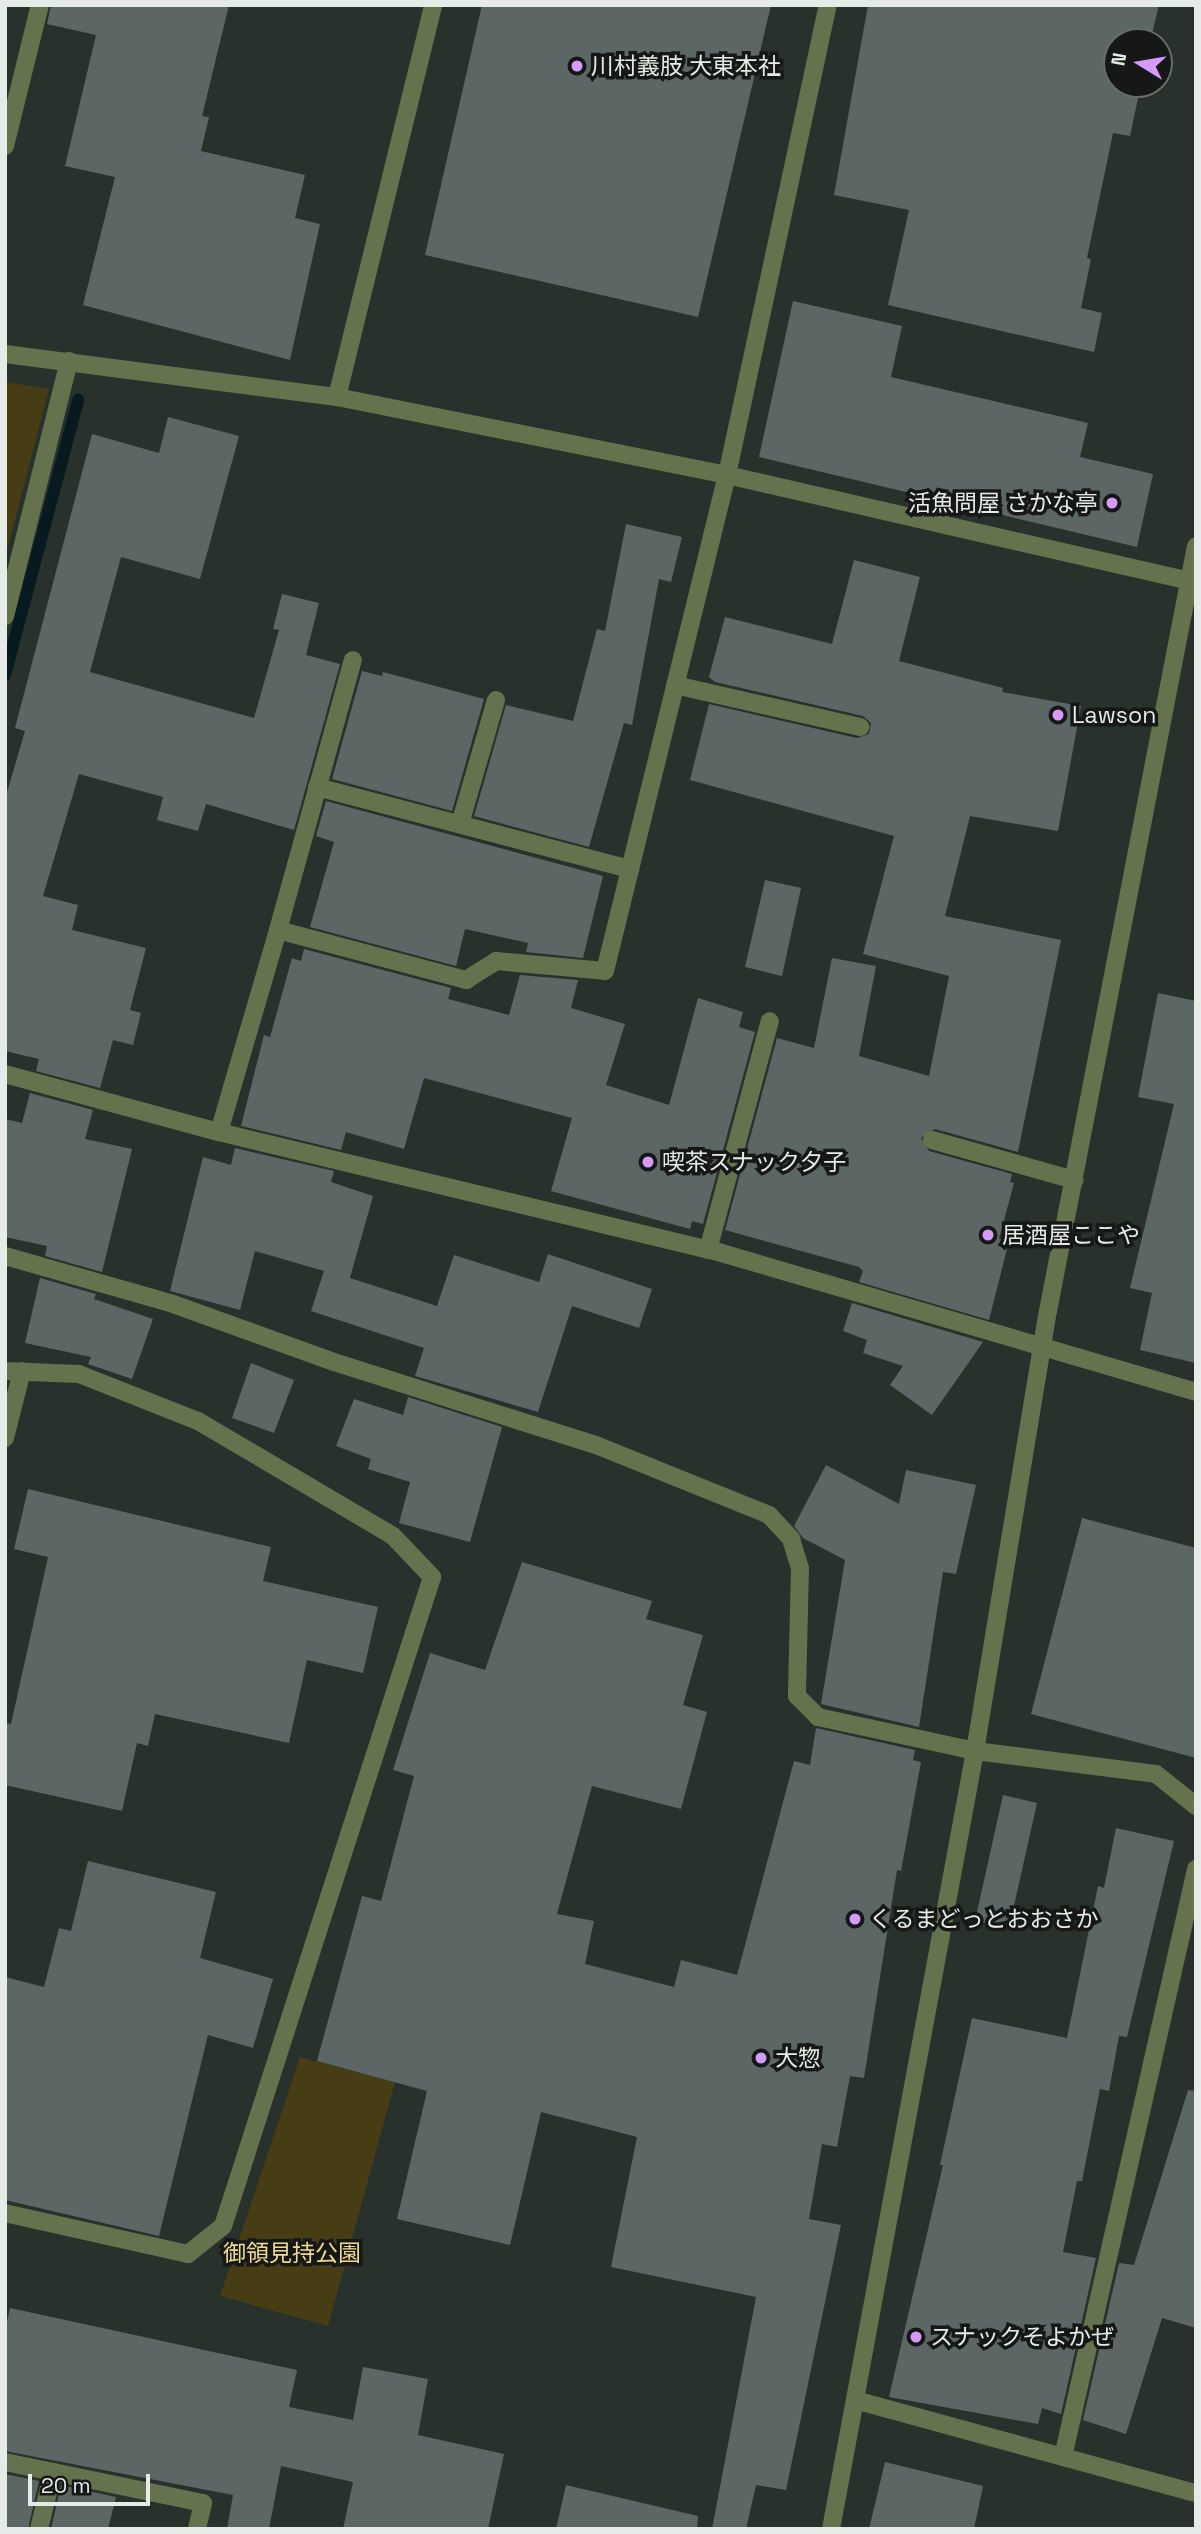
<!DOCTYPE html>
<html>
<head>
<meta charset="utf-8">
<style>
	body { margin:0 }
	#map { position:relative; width:1201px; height:2534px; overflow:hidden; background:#29312c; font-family:"Space Grotesk","Noto Sans JP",sans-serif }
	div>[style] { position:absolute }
	.green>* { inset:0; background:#473d15 }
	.stream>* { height:12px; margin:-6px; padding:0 6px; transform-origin:6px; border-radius:6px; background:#061a20 }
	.building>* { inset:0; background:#5c6765 }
	.service>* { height:18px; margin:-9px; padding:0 9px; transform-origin:9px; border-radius:9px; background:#64734d }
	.minor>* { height:18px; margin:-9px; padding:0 9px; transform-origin:9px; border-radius:9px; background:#64734d }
	.tertiary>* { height:18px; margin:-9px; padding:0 9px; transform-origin:9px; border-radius:9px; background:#64734d }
	.dots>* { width:19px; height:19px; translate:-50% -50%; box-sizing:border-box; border:4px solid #151816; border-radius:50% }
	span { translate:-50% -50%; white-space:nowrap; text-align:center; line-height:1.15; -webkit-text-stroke:7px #151816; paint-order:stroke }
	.poi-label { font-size:23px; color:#e6ebe8 }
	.left { translate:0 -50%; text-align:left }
	.right { translate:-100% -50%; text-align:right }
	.park-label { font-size:23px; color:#f0db8d }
	.frame { position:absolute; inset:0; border:7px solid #e6ebe8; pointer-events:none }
	.north { position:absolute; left:1103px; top:28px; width:70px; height:70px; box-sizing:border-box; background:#151816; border:2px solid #696c6a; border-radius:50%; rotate:281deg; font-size:19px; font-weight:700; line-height:28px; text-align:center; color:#e6ebe8 }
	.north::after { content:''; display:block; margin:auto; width:24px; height:32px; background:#d69bfa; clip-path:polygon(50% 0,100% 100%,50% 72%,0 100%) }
	.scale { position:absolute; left:28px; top:2474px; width:122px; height:32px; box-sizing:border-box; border:4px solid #e6ebe8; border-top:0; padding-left:9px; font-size:21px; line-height:24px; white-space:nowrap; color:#e6ebe8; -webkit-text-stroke:5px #151816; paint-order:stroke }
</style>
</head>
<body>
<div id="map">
	<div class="green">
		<div style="clip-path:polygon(5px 382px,49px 389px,5px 558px)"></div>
		<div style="clip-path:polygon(300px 2057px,395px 2082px,328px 2326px,220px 2296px)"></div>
	</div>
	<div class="stream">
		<div style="left:5px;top:675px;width:285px;rotate:-75.1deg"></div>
	</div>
	<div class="building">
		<div style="clip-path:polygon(51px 5px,229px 5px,202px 116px,209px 117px,201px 151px,305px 175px,295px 218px,320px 224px,290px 360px,83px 305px,115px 177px,65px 166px,96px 35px,47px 24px)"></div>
		<div style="clip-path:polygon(482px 5px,771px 5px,698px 317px,425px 255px)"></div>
		<div style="clip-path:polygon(868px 5px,1159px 5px,1150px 42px,1117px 42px,1117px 84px,1141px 84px,1130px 136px,1113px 133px,1087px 258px,1091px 259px,1081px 308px,1102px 313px,1094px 352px,888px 305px,909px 210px,834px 195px)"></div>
		<div style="clip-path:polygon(793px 301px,902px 326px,891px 377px,1088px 423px,1080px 457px,1153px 474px,1137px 547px,759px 457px)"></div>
		<div style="clip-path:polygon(168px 417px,239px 436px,200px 579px,121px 557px,90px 672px,254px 718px,279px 630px,273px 629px,282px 594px,319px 603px,306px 655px,340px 664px,294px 830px,206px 804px,198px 831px,157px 820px,163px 797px,79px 774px,43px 896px,78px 905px,72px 930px,146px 948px,130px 1010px,141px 1013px,133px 1045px,113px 1040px,100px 1088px,36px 1071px,39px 1059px,5px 1051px,5px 799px,25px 731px,15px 728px,92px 434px,159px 453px)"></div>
		<div style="clip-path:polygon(626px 524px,682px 537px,671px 582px,659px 579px,632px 725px,624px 723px,589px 847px,474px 816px,506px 705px,573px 721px,597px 629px,605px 631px)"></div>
		<div style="clip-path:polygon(854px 560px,920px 577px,899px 661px,1003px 688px,1002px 692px,1081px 706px,1058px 831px,970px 816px,945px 916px,1061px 940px,1018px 1152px,935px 1129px,921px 1138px,929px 1151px,1012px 1174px,1010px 1182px,1014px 1183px,999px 1239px,1009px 1241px,989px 1320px,859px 1282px,863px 1271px,859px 1267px,725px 1230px,777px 1038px,814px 1048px,832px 958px,876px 966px,859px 1056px,929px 1076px,949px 976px,863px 954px,894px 836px,690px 780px,709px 704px,857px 738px,869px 734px,871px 723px,863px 716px,715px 682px,709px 677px,725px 617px,832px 644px)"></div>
		<div style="clip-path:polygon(362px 671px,382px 676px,383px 672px,484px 699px,452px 811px,332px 779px)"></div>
		<div style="clip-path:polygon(326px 801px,603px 876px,583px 958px,526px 952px,528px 943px,465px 929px,456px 966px,310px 927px,334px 842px,316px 836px)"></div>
		<div style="clip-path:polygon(765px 880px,801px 888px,782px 976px,745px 967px)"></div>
		<div style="clip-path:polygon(304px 949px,451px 988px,448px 999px,509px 1015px,520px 975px,578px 980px,571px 1008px,625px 1024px,606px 1085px,669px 1105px,698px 998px,743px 1012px,739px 1027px,755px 1032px,703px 1224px,692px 1221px,690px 1229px,551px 1191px,572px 1118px,424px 1078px,404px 1149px,346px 1132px,341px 1150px,241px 1126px,264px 1035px,270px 1037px,292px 958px,301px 961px)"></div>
		<div style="clip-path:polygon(1158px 993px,1196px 1001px,1196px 1363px,1140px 1350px,1152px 1293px,1130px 1288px,1174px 1104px,1138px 1097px)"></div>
		<div style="clip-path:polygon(30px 1093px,93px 1110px,85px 1139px,132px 1149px,102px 1272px,45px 1256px,47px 1246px,5px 1237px,5px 1119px,22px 1123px)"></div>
		<div style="clip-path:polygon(235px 1148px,334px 1171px,331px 1182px,373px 1196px,350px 1278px,437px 1306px,454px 1255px,539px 1282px,548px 1254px,652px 1289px,639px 1328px,572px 1306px,538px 1412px,415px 1376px,424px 1348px,311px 1311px,324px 1271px,255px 1251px,240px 1310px,170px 1291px,203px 1157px,231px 1165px)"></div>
		<div style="clip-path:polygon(40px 1278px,96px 1294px,94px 1299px,153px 1319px,132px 1379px,88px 1364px,91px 1357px,25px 1343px)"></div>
		<div style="clip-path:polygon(852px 1303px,983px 1342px,932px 1415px,890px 1385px,903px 1366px,863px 1353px,867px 1340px,843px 1331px)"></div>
		<div style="clip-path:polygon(251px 1363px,294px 1380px,274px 1433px,232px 1418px)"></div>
		<div style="clip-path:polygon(408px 1397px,502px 1427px,470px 1542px,399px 1523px,410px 1482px,368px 1469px,371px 1459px,336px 1446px,354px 1399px,403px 1415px)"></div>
		<div style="clip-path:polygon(826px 1465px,899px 1504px,906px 1470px,976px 1485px,956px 1574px,943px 1572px,919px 1727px,821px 1704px,845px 1560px,803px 1538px,794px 1526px)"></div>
		<div style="clip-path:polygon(28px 1489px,271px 1547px,263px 1581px,378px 1607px,363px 1673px,307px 1660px,289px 1743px,155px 1714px,148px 1746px,137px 1743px,122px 1811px,5px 1785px,5px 1723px,11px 1724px,48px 1557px,14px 1549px)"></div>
		<div style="clip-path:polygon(1082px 1518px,1196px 1548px,1196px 1758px,1031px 1714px)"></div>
		<div style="clip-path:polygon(522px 1562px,652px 1601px,646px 1619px,703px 1635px,683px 1705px,707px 1712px,681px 1809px,592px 1786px,557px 1914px,594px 1921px,585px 1964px,674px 1987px,681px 1960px,737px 1975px,794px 1761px,810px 1765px,816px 1728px,915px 1750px,913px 1760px,921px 1762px,901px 1871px,897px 1870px,864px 2078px,850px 2076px,837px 2147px,822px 2144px,809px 2219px,841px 2225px,786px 2490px,756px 2485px,746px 2529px,712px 2529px,756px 2297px,611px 2267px,637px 2137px,541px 2112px,510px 2245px,397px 2219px,427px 2091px,317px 2061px,362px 1896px,381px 1901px,414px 1776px,393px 1770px,430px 1653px,485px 1670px)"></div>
		<div style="clip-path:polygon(1003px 1795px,1037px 1803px,1009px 1928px,975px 1921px)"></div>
		<div style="clip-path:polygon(1116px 1828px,1174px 1841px,1127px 2037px,1119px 2036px,1109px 2091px,1100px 2089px,1082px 2181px,1077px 2181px,1063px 2252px,1096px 2258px,1061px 2414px,1042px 2408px,1038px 2424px,889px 2397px,943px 2165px,940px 2165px,972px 2018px,1067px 2038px,1098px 1886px,1104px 1888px)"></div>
		<div style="clip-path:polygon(88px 1861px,216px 1892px,200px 1958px,273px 1979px,253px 2048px,208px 2035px,159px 2236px,5px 2200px,5px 1977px,44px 1987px,59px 1928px,71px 1931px)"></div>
		<div style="clip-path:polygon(1188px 2090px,1196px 2091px,1196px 2328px,1162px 2318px,1126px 2434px,1083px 2420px,1119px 2263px,1134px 2265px)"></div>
		<div style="clip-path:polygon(10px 2308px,297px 2370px,289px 2407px,353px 2420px,363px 2367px,428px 2379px,418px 2435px,504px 2454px,488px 2529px,343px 2529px,353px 2482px,281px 2466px,269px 2529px,227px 2529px,233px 2495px,5px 2451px,5px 2331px)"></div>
		<div style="clip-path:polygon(885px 2462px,983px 2486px,974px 2529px,869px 2529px)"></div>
		<div style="clip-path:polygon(5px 2474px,39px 2481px,28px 2529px,5px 2529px)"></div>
		<div style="clip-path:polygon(61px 2485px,116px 2497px,108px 2529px,51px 2529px)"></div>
		<div style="clip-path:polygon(566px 2485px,698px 2516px,697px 2529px,556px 2529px)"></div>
	</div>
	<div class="service">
		<div style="left:675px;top:685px;width:190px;rotate:12.8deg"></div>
		<div style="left:317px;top:787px;width:324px;rotate:14.7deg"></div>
		<div style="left:460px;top:824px;width:129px;rotate:-73.8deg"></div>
		<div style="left:278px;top:930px;width:280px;rotate:-74.5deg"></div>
		<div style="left:932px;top:1140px;width:148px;rotate:15.7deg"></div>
		<div style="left:708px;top:1250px;width:237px;rotate:-74.9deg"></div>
	</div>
	<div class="minor">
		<div style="left:5px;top:146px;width:145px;rotate:-76.1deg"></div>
		<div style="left:337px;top:397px;width:404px;rotate:-76.2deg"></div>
		<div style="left:5px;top:616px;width:263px;rotate:-75.9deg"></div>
		<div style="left:5px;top:1074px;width:222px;rotate:15.2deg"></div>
		<div style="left:219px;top:1132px;width:513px;rotate:13.52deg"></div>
		<div style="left:718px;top:1252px;width:498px;rotate:16.3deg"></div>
		<div style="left:219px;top:1132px;width:210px;rotate:-73.7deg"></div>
		<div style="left:278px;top:930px;width:195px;rotate:14.9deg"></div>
		<div style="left:466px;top:980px;width:36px;rotate:-32deg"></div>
		<div style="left:496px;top:961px;width:109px;rotate:5.2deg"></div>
		<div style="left:605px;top:971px;width:511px;rotate:-76.18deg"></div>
		<div style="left:727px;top:475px;width:481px;rotate:-77.9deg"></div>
		<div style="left:5px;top:1256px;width:175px;rotate:15.9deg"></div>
		<div style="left:173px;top:1304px;width:171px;rotate:19.8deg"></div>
		<div style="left:334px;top:1362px;width:275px;rotate:17.6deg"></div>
		<div style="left:596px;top:1445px;width:187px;rotate:22deg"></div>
		<div style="left:769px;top:1515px;width:33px;rotate:47deg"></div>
		<div style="left:791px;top:1539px;width:31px;rotate:73deg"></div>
		<div style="left:800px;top:1569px;width:127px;rotate:91.4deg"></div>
		<div style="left:797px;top:1696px;width:30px;rotate:45deg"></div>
		<div style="left:818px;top:1717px;width:161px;rotate:12.2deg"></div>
		<div style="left:975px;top:1751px;width:182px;rotate:7.2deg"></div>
		<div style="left:1156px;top:1774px;width:51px;rotate:38.7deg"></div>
		<div style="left:5px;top:1371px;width:74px;rotate:2.3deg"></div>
		<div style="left:79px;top:1374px;width:128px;rotate:21.6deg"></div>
		<div style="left:198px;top:1421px;width:226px;rotate:30.5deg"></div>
		<div style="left:393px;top:1536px;width:57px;rotate:46.4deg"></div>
		<div style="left:432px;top:1577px;width:682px;rotate:107.85deg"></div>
		<div style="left:223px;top:2226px;width:45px;rotate:141.3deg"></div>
		<div style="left:188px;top:2254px;width:188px;rotate:-167.4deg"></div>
		<div style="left:5px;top:1438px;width:69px;rotate:-75.8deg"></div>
		<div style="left:855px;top:2400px;width:353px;rotate:15.3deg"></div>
		<div style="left:1063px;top:2457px;width:603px;rotate:-77.25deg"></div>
		<div style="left:5px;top:2462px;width:202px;rotate:11.7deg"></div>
		<div style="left:203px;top:2503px;width:27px;rotate:103deg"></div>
		<div style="left:39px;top:2529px;width:59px;rotate:-76.2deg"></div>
	</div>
	<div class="tertiary">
		<div style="left:5px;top:354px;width:335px;rotate:7.4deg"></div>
		<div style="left:337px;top:397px;width:398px;rotate:11.3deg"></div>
		<div style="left:727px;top:475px;width:474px;rotate:12.9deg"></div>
		<div style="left:831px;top:2529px;width:791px;rotate:-79.51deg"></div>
		<div style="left:975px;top:1751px;width:446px;rotate:-80.6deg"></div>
		<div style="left:1048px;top:1311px;width:779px;rotate:-79.05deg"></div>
	</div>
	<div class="dots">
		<div style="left:577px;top:66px;background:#d69bfa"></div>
		<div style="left:1112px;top:503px;background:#d69bfa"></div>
		<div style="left:1058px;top:715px;background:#d69bfa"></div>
		<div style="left:648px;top:1162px;background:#d69bfa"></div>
		<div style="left:988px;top:1235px;background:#d69bfa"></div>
		<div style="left:855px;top:1919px;background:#d69bfa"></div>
		<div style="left:761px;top:2058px;background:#d69bfa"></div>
		<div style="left:916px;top:2337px;background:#d69bfa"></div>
	</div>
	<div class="poi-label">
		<span class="left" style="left:591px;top:66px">川村義肢 大東本社</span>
		<span class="right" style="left:1098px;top:503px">活魚問屋 さかな亭</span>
		<span class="left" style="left:1072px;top:715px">Lawson</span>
		<span class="left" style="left:662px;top:1162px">喫茶スナック夕子</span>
		<span class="left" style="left:1002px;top:1235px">居酒屋ここや</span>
		<span class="left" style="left:869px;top:1919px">くるまどっとおおさか</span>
		<span class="left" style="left:775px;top:2058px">大惣</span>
		<span class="left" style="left:930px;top:2337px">スナックそよかぜ</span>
	</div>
	<div class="park-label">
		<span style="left:292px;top:2253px">御領見持公園</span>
	</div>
	<div class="frame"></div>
	<div class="north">N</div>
	<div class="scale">20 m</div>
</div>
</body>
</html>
